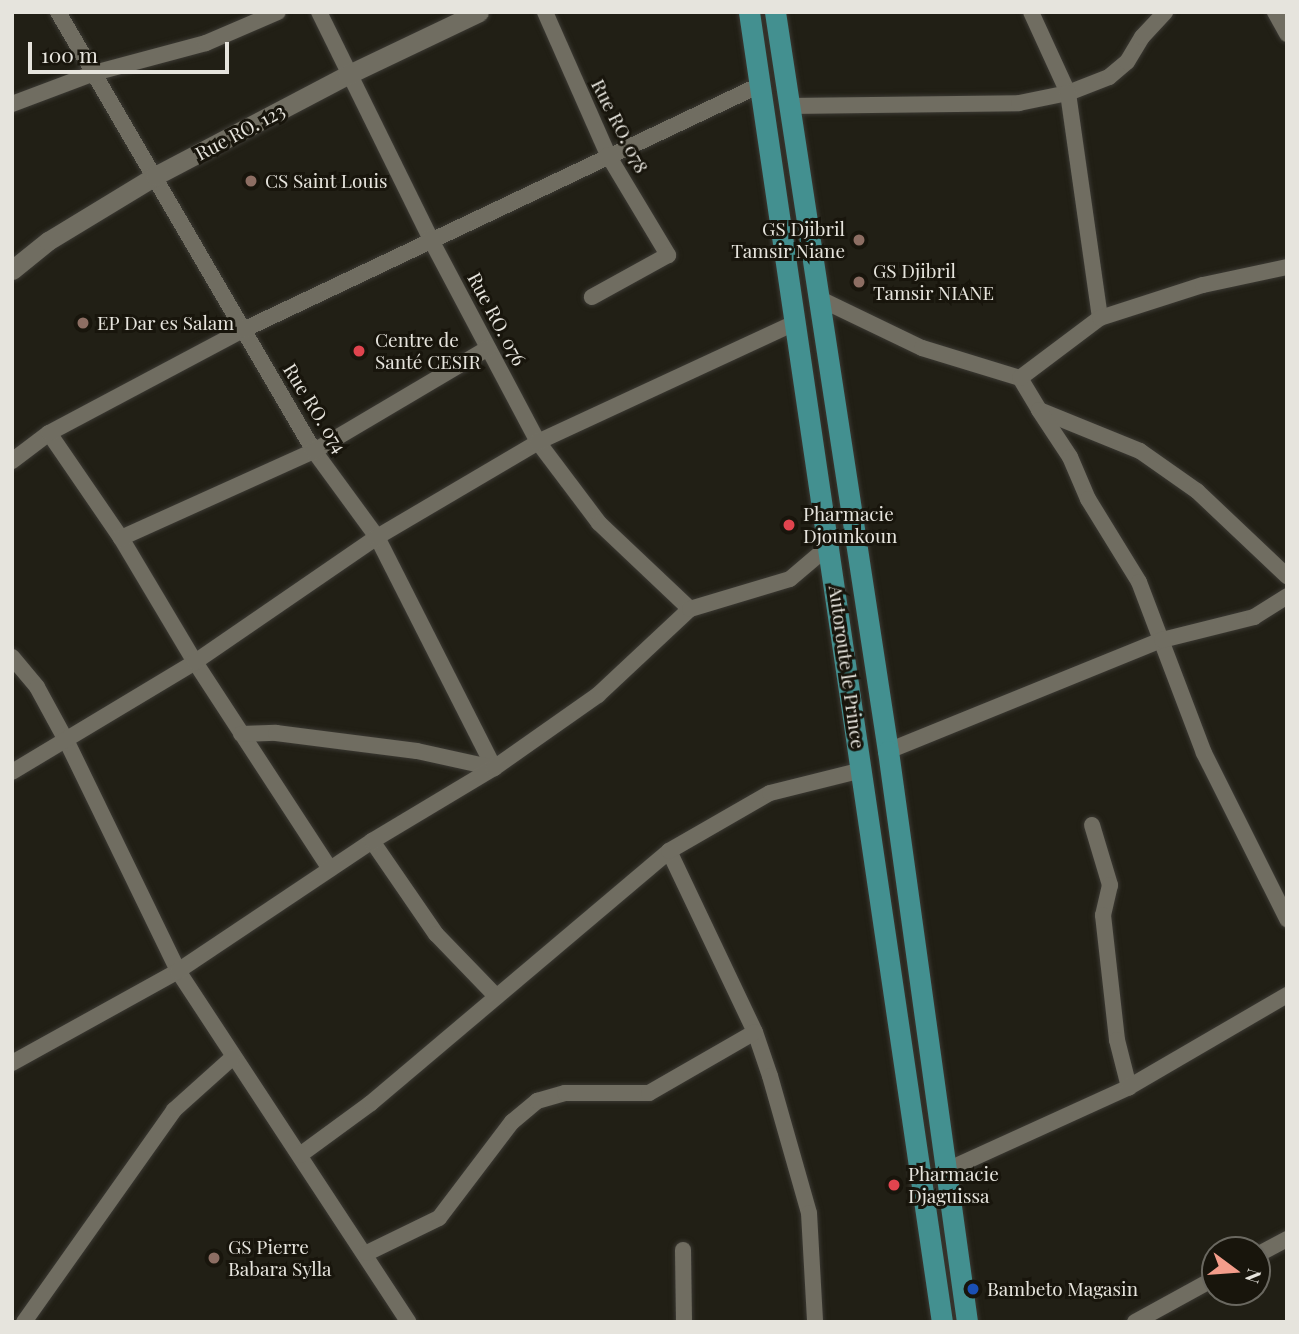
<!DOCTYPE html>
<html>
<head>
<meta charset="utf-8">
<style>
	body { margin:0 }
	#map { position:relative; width:1299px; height:1334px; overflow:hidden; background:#211f15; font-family:"Playfair Display",serif }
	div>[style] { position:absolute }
	.roads { filter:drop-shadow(0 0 2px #3b3933) drop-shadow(0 0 2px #3b3933) }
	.minor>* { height:16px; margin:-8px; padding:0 8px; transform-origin:8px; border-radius:8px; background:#706d61 }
	.tertiary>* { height:19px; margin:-9.5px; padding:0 9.5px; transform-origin:9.5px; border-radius:9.5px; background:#706d61 }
	.primary>* { height:21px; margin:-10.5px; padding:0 10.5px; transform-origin:10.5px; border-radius:10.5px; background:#439090 }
	.dots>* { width:19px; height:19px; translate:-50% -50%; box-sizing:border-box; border:4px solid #18150c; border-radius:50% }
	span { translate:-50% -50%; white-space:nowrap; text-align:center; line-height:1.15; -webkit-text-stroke:6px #18150c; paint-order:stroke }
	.street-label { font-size:19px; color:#e6e4dd }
	.poi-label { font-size:19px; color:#e6e4dd }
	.left { translate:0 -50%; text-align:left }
	.right { translate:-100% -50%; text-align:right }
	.frame { position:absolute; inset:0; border:14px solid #e6e4dd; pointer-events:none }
	.north { position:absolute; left:1201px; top:1236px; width:70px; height:70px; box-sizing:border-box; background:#18150c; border:2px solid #6a6860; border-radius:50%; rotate:106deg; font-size:19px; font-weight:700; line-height:28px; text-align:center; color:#e6e4dd }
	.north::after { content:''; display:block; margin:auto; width:24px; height:32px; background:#f49d8b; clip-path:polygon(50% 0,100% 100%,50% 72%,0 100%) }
	.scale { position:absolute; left:28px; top:42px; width:201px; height:32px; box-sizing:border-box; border:4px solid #e6e4dd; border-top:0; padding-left:9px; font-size:21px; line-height:24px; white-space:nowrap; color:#e6e4dd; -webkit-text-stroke:5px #18150c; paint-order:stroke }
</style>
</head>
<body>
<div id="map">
	<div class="roads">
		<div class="minor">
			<div style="left:58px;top:12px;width:508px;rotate:59.75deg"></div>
			<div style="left:314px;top:451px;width:107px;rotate:53.8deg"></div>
			<div style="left:377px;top:537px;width:259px;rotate:63.1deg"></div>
			<div style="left:319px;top:12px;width:252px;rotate:63.8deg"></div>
			<div style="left:430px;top:238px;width:231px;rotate:62.1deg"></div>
			<div style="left:538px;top:442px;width:101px;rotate:53deg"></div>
			<div style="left:599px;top:523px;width:125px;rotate:43.4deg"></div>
			<div style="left:545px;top:12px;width:156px;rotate:66.2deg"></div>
			<div style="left:608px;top:155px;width:117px;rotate:59deg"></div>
			<div style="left:668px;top:255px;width:87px;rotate:151.1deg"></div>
			<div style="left:1031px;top:12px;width:89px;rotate:65.4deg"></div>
			<div style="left:1068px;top:93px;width:44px;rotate:-21.3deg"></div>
			<div style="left:1109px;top:77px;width:23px;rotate:-40deg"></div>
			<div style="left:1127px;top:62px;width:29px;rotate:-59deg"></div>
			<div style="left:1142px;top:37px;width:34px;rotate:-47deg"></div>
			<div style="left:1275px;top:12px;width:25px;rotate:61deg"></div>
			<div style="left:12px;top:104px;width:88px;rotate:-20.7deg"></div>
			<div style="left:94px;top:73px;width:116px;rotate:-15deg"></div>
			<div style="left:206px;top:43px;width:78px;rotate:-23.3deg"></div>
			<div style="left:789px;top:106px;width:230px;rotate:-0.7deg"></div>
			<div style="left:1019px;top:103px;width:50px;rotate:-11.5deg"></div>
			<div style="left:1068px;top:93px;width:227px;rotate:81.9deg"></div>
			<div style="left:818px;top:298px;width:115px;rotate:25.7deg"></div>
			<div style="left:922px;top:348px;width:102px;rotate:17deg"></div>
			<div style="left:1020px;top:378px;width:37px;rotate:59deg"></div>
			<div style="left:1039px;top:410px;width:109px;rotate:22.1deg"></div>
			<div style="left:1140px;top:451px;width:70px;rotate:35.1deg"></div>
			<div style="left:1197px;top:491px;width:124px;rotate:43.4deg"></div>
			<div style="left:1020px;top:378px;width:100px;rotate:-36.9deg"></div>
			<div style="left:1100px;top:318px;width:108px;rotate:-17.8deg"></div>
			<div style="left:1203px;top:285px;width:86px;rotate:-12.1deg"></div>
			<div style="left:1039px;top:410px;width:56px;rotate:56.6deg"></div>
			<div style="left:1070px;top:457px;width:46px;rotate:66.8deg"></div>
			<div style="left:1088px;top:499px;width:97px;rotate:58.4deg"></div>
			<div style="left:1139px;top:582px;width:183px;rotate:69.2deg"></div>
			<div style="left:1204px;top:753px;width:186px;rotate:63.4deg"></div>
			<div style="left:49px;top:433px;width:127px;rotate:55.6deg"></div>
			<div style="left:121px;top:538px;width:144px;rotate:59.2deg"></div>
			<div style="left:195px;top:662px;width:247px;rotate:56.9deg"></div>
			<div style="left:12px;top:461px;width:46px;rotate:-37.1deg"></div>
			<div style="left:49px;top:433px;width:220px;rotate:-28deg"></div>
			<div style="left:243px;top:330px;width:572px;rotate:-25.36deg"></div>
			<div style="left:121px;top:538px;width:212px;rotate:-24.3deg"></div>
			<div style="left:314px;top:451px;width:202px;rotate:-30.6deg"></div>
			<div style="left:12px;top:657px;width:39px;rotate:50deg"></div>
			<div style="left:37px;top:687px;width:63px;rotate:61.4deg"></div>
			<div style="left:67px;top:742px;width:254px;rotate:64.1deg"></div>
			<div style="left:178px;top:971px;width:420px;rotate:56.7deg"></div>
			<div style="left:241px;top:734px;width:35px;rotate:-2deg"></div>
			<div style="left:276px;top:733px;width:142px;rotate:7.3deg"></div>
			<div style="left:417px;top:751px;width:79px;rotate:12.4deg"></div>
			<div style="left:888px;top:751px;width:296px;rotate:-22.1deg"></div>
			<div style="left:1162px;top:640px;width:95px;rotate:-14deg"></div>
			<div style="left:1254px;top:617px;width:39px;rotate:-32deg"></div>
			<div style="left:12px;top:772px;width:214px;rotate:-31deg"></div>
			<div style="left:195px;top:662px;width:221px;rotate:-34.5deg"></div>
			<div style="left:377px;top:537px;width:187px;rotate:-30.5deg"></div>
			<div style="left:538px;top:442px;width:282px;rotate:-24.9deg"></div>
			<div style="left:1092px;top:825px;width:63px;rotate:73.3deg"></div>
			<div style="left:1110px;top:885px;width:31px;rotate:103deg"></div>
			<div style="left:1103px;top:915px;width:126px;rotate:83.6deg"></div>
			<div style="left:1117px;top:1040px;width:49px;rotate:75.7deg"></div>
			<div style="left:372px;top:841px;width:113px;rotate:55.5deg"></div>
			<div style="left:436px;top:934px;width:85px;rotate:46deg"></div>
			<div style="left:669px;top:851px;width:200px;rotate:64.6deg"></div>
			<div style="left:755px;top:1032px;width:46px;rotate:71.2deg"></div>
			<div style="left:770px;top:1076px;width:142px;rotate:74.1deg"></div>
			<div style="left:809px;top:1213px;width:109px;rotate:86.8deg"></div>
			<div style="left:12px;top:1063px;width:190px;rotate:-29deg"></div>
			<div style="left:178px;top:971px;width:234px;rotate:-33.8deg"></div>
			<div style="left:372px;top:841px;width:142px;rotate:-30.9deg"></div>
			<div style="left:494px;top:768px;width:127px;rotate:-35.1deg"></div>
			<div style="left:598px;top:695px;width:126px;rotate:-43.1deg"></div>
			<div style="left:690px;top:609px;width:104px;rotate:-16.7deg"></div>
			<div style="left:790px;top:579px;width:52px;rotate:-40.4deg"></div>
			<div style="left:300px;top:1155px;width:88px;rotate:-36.2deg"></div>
			<div style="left:371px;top:1103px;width:390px;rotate:-40.2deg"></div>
			<div style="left:669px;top:851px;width:116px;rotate:-29.9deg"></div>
			<div style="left:770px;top:793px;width:95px;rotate:-14deg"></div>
			<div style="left:945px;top:1171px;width:202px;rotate:-24.5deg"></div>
			<div style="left:1129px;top:1087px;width:183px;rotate:-30.2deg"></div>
			<div style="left:683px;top:1250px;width:72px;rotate:89.2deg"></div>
			<div style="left:367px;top:1253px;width:80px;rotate:-25.9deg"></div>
			<div style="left:439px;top:1218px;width:121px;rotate:-52.8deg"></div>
			<div style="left:512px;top:1122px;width:33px;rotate:-40deg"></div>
			<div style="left:537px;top:1101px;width:29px;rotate:-16deg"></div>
			<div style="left:565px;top:1093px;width:84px"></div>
			<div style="left:649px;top:1093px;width:122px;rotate:-29.9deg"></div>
			<div style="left:1257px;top:1255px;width:34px;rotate:-28deg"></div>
			<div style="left:24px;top:1322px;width:260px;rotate:-54.7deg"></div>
			<div style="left:174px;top:1110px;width:79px;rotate:-41.9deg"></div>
			<div style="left:1135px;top:1322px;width:91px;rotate:-28.8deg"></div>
		</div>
		<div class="tertiary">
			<div style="left:12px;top:270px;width:46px;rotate:-38.9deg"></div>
			<div style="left:48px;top:241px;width:125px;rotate:-31.3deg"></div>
			<div style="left:155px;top:176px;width:217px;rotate:-27.7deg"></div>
			<div style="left:347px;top:75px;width:146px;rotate:-25.5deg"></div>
		</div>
		<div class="primary">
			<div style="left:749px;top:12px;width:1324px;rotate:81.62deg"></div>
			<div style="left:775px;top:12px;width:748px;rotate:81.31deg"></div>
			<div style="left:888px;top:751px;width:576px;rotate:82.12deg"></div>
		</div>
	</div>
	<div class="dots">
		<div style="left:251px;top:181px;background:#8d6e63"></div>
		<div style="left:859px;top:240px;background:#8d6e63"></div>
		<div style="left:859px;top:282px;background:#8d6e63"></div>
		<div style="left:83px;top:323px;background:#8d6e63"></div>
		<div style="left:359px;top:351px;background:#e0444e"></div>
		<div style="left:789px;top:525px;background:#e0444e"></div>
		<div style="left:894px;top:1185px;background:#e0444e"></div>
		<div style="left:214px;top:1258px;background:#8d6e63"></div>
		<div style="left:973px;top:1289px;background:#1a4fb4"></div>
	</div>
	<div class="street-label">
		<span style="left:620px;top:126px;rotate:63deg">Rue RO. 078</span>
		<span style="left:240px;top:132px;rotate:-28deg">Rue RO. 123</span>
		<span style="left:497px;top:319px;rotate:62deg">Rue RO. 076</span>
		<span style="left:315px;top:408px;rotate:58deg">Rue RO. 074</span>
		<span style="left:847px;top:667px;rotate:82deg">Autoroute le Prince</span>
	</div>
	<div class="poi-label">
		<span class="left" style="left:265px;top:181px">CS Saint Louis</span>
		<span class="right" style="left:845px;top:240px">GS Djibril<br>Tamsir Niane</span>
		<span class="left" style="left:873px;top:282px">GS Djibril<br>Tamsir NIANE</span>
		<span class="left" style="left:97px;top:323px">EP Dar es Salam</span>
		<span class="left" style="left:375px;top:351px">Centre de<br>Santé CESIR</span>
		<span class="left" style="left:803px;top:525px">Pharmacie<br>Djounkoun</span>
		<span class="left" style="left:908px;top:1185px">Pharmacie<br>Djaguissa</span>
		<span class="left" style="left:228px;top:1258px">GS Pierre<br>Babara Sylla</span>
		<span class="left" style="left:987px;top:1289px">Bambeto Magasin</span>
	</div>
	<div class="frame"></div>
	<div class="north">N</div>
	<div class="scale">100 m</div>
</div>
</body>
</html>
